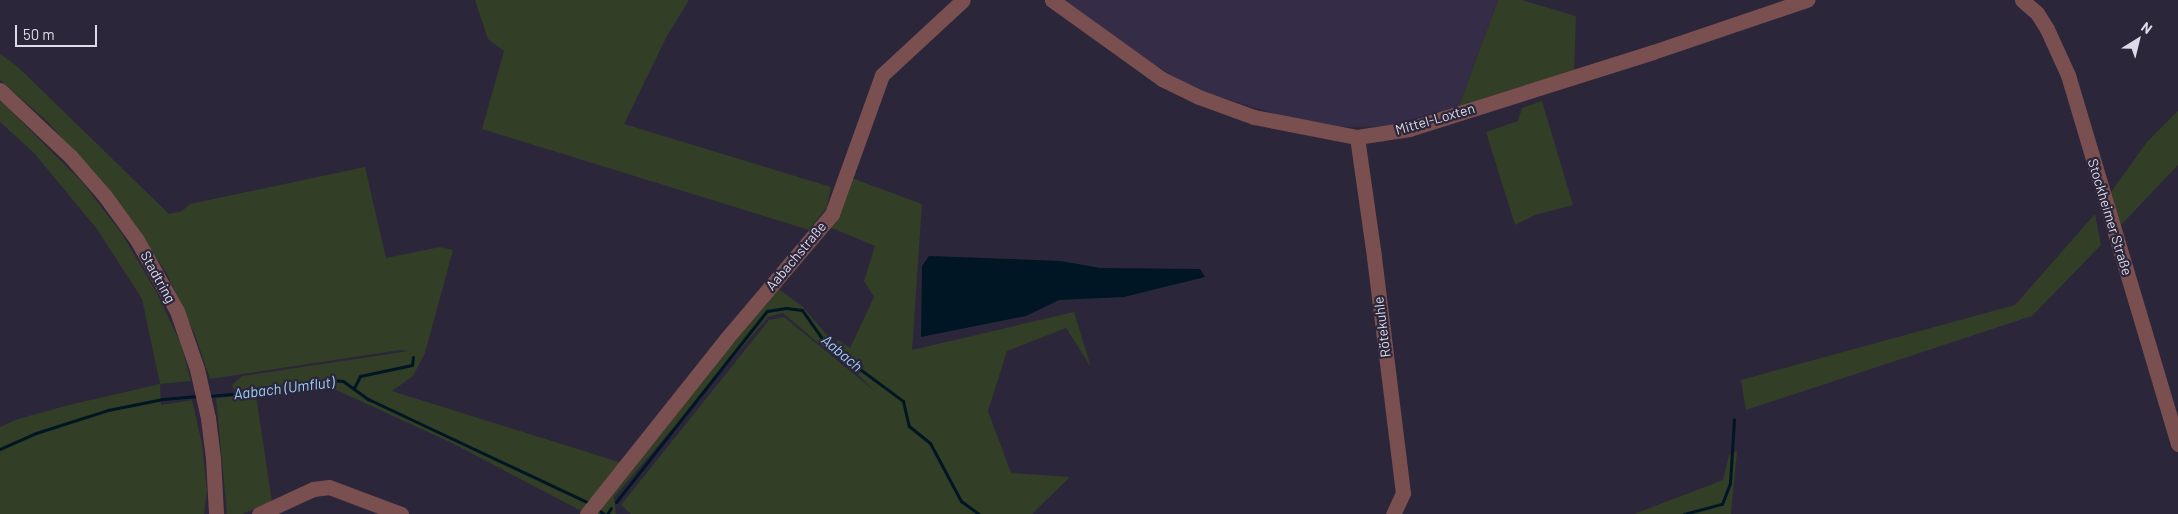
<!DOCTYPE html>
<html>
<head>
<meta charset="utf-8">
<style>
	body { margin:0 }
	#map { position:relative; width:2178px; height:514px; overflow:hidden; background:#2c263b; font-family:Barlow,sans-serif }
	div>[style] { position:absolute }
	.built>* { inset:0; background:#352c47 }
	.green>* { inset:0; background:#323e25 }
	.water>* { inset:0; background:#001624 }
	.stream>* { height:3px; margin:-1.5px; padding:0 1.5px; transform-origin:1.5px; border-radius:1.5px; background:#001624 }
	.minor>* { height:15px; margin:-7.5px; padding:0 7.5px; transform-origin:7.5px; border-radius:7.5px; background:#7a4f4f }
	span { translate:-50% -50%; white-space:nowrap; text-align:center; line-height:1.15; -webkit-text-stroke:4.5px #2c263b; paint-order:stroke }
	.street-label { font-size:14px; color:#dedae8 }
	.water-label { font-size:15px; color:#98d1f7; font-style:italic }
	.north { position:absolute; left:2113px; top:15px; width:50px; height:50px; -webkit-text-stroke:4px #2c263b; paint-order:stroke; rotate:36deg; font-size:14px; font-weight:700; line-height:20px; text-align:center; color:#dedae8 }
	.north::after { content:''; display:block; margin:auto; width:18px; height:22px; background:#dedae8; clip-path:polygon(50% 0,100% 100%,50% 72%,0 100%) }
	.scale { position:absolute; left:15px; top:25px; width:82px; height:22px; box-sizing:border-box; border:2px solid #dedae8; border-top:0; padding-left:6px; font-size:15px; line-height:18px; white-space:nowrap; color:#dedae8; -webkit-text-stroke:4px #2c263b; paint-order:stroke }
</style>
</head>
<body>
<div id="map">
	<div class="built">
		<div style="clip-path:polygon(1064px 0,1498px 0,1459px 106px,1388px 126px,1352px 127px,1318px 126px,1199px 91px,1145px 59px)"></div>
	</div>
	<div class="green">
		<div style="clip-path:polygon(475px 0,689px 0,667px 36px,624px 124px,831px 187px,827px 207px,809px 230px,482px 129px,504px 51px,488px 39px)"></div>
		<div style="clip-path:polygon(1498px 0,1521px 0,1576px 16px,1574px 70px,1459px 106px)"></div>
		<div style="clip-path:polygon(0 54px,18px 67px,169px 214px,182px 211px,190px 204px,365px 167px,386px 258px,440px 247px,453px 250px,425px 353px,413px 376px,392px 391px,619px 462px,776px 287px,803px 307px,832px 341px,824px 348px,783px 313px,768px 317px,614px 497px,616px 514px,587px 514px,454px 444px,319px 382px,234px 390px,232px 385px,242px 376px,409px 351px,400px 350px,210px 379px,195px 335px,166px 272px,112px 196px,48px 122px,0 80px)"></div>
		<div style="clip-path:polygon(0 100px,83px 183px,122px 234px,157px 293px,181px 344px,191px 381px,160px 384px,161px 405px,192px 400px,202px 444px,207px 490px,204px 514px,0 514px,0 427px,18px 419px,69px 405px,160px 384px,142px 299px,97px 229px,34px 153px,0 122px)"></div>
		<div style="clip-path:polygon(1542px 101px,1573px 205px,1535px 215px,1515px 225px,1486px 132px,1518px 121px,1522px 108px)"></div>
		<div style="clip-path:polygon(2178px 111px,2178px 165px,2120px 226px,2111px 192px,2147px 142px)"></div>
		<div style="clip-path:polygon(849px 177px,922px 204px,912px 350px,1074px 312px,1091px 367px,1066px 328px,1007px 351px,988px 411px,1011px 473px,1070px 477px,1032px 514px,631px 514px,621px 505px,769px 320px,784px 317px,876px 392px,858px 375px,864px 366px,834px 345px,838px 340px,850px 348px,874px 297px,864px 281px,875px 246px,827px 226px)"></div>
		<div style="clip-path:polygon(2095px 214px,2101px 245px,2032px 316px,1746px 410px,1741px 380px,2015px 305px)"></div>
		<div style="clip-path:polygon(256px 395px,272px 502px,242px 514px,227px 514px,216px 398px)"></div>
		<div style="clip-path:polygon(1737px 451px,1731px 514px,1634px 514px,1723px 480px,1729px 455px)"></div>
	</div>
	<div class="water">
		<div style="clip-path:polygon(929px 256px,1061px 261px,1100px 268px,1200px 269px,1205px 277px,1124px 297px,1059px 300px,1026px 316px,921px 337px,922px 266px)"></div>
	</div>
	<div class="stream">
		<div style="left:354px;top:388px;width:13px;rotate:-63deg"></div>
		<div style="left:360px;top:376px;width:53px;rotate:-11.9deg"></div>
		<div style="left:412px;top:365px;width:8px;rotate:-83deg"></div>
		<div style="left:208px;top:396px;width:86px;rotate:-4.7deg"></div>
		<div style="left:294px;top:389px;width:38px;rotate:-14deg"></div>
		<div style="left:331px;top:380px;width:12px;rotate:5deg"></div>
		<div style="left:343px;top:381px;width:31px;rotate:36deg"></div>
		<div style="left:368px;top:399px;width:244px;rotate:25.2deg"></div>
		<div style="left:0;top:449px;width:39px;rotate:-24deg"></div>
		<div style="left:36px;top:433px;width:76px;rotate:-17.7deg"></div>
		<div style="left:108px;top:410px;width:56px;rotate:-11.3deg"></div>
		<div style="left:163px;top:399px;width:37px;rotate:-5deg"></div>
		<div style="left:616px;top:502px;width:243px;rotate:-51.7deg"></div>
		<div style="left:767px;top:311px;width:19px;rotate:-9deg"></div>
		<div style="left:786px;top:308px;width:16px;rotate:7deg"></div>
		<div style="left:802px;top:310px;width:42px;rotate:54.8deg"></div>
		<div style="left:826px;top:344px;width:96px;rotate:36.5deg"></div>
		<div style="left:903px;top:401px;width:26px;rotate:77deg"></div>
		<div style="left:909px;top:426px;width:27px;rotate:39deg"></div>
		<div style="left:930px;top:443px;width:66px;rotate:61.9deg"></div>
		<div style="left:961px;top:501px;width:22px;rotate:36deg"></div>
		<div style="left:596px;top:508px;width:10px;rotate:37deg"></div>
		<div style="left:607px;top:514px;width:7px;rotate:-56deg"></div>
		<div style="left:1684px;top:514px;width:39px;rotate:-15deg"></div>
		<div style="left:1722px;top:504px;width:22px;rotate:-69deg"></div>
		<div style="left:1730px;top:483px;width:64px;rotate:-86.4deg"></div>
	</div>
	<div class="minor">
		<div style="left:1052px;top:0;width:135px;rotate:35.7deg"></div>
		<div style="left:1162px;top:79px;width:41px;rotate:25.9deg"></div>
		<div style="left:1199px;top:97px;width:59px;rotate:20deg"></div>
		<div style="left:1254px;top:117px;width:105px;rotate:11deg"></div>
		<div style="left:1357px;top:137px;width:53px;rotate:-8.7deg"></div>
		<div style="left:1409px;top:129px;width:256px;rotate:-17.5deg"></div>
		<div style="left:1653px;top:52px;width:163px;rotate:-18.7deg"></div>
		<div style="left:2022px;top:0;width:20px;rotate:41deg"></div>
		<div style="left:2037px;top:13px;width:19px;rotate:58deg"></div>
		<div style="left:2047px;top:29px;width:51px;rotate:65.5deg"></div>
		<div style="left:2068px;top:75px;width:385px;rotate:73.4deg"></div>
		<div style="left:0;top:90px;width:98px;rotate:43.3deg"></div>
		<div style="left:71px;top:157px;width:52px;rotate:48.9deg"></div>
		<div style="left:105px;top:196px;width:54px;rotate:54deg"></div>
		<div style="left:137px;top:240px;width:81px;rotate:60.6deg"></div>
		<div style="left:177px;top:311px;width:61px;rotate:71deg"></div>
		<div style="left:197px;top:369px;width:50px;rotate:77.3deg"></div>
		<div style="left:208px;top:418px;width:40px;rotate:82.9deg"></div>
		<div style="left:213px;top:458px;width:56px;rotate:86.9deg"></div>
		<div style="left:1357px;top:137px;width:121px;rotate:81.9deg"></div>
		<div style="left:1374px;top:257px;width:238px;rotate:83deg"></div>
		<div style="left:1403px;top:493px;width:23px;rotate:115deg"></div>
		<div style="left:259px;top:514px;width:60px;rotate:-24.8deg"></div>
		<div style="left:313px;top:489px;width:16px;rotate:-7deg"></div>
		<div style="left:329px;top:487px;width:77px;rotate:20.6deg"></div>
		<div style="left:587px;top:514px;width:223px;rotate:-51.5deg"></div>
		<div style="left:726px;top:339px;width:164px;rotate:-49.7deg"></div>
		<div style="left:832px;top:214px;width:148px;rotate:-70.2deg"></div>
		<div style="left:882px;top:75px;width:110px;rotate:-42.8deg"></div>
	</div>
	<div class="street-label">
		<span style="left:1435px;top:119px;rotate:-16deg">Mittel-Loxten</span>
		<span style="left:2110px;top:217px;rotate:73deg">Stockheimer Straße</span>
		<span style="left:796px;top:256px;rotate:-50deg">Aabachstraße</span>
		<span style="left:158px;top:277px;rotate:61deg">Stadtring</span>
		<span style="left:1382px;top:327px;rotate:-97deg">Rötekuhle</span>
	</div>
	<div class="water-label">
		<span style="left:842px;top:353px;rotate:40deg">Aabach</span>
		<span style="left:284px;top:388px;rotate:-7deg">Aabach (Umflut)</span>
	</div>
	<div class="north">N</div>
	<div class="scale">50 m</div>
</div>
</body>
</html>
